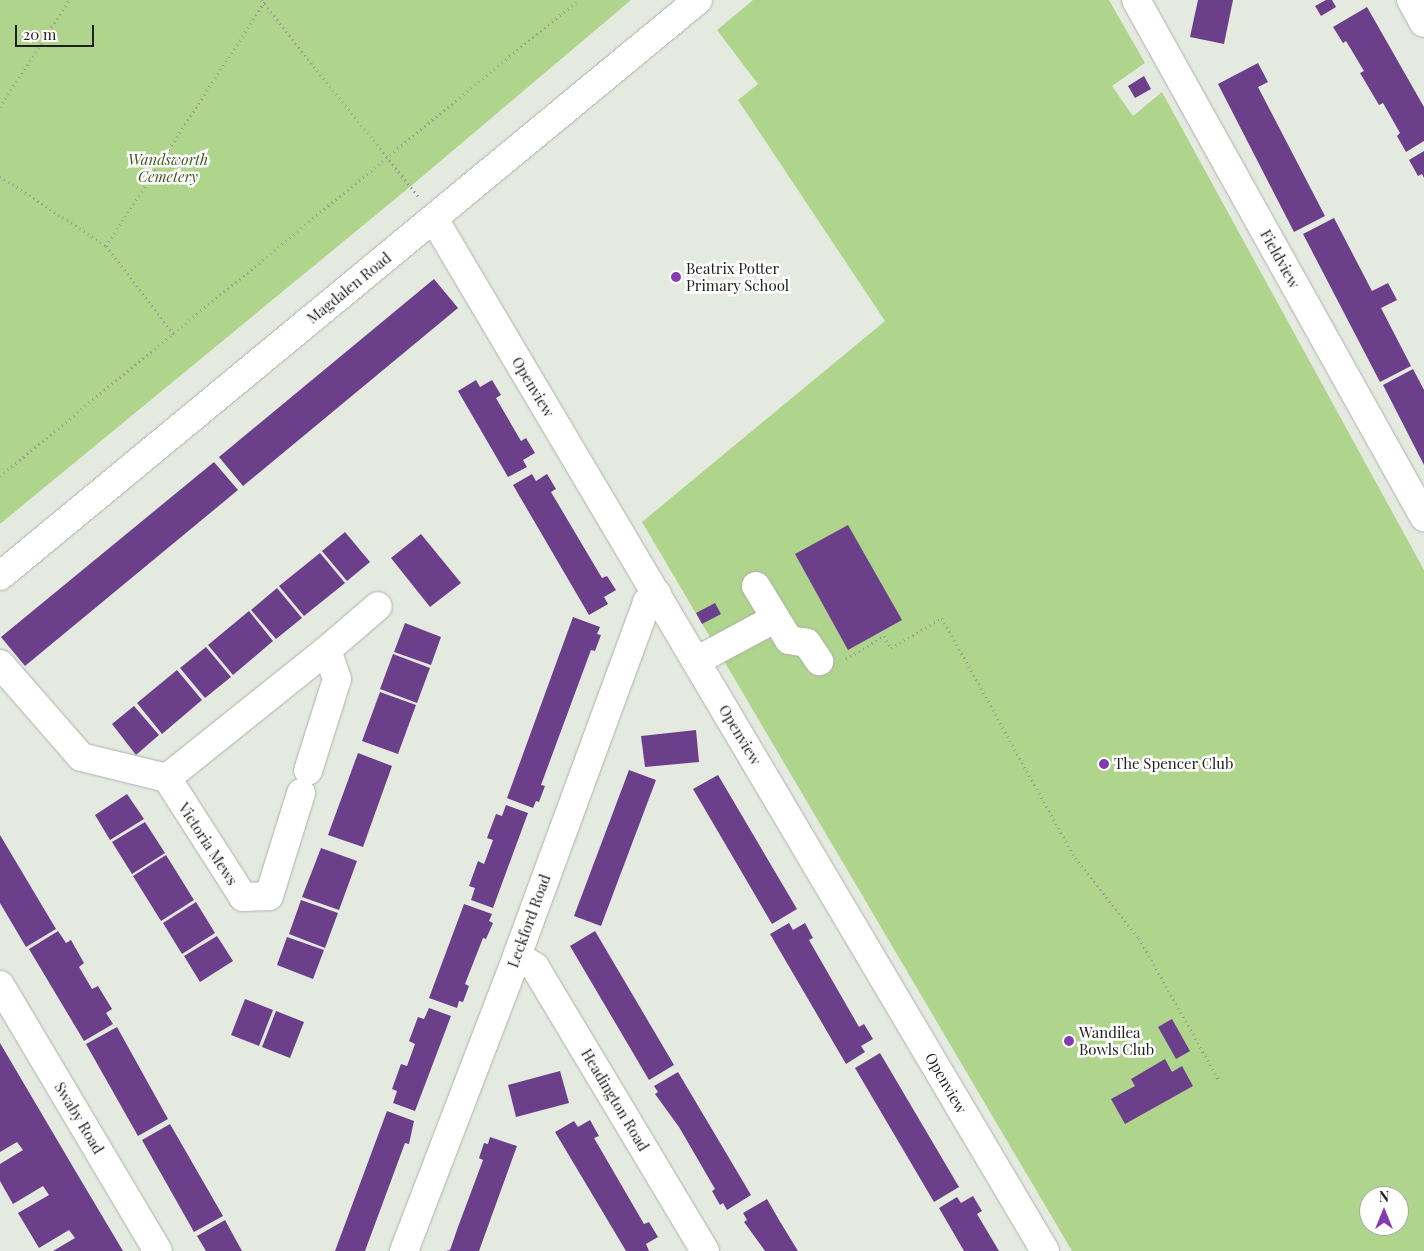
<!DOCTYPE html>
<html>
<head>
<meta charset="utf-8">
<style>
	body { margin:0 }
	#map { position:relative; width:1424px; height:1251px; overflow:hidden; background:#e5eae1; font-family:"Playfair Display",serif }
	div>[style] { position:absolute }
	.green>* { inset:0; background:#afd48c }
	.building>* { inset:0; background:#6c3f8b }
	.path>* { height:3px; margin-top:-1.5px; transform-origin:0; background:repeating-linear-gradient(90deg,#989b94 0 1px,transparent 0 5px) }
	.roads { filter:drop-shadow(0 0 1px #adb1a9) drop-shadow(0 0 1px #adb1a9) }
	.minor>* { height:28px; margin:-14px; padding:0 14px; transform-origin:14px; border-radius:14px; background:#fff }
	.dots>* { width:14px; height:14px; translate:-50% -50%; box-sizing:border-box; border:2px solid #fff; border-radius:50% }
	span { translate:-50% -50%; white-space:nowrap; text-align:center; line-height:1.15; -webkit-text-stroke:5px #fff; paint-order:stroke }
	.park-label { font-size:15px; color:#3d591b; font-style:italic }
	.street-label { font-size:15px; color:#20211e }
	.poi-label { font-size:15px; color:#20211e }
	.left { translate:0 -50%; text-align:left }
	.north { position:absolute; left:1359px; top:1186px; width:50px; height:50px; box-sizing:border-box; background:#fff; border:1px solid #a6a6a5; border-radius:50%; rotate:0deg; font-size:14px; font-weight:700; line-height:20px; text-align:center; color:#20211e }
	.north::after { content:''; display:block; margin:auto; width:18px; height:22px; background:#833caf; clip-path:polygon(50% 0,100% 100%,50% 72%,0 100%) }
	.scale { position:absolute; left:15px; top:25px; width:79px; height:22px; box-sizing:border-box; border:2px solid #20211e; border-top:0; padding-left:6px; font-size:15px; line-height:18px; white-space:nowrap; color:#20211e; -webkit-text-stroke:4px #fff; paint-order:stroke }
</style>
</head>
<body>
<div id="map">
	<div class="green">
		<div style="clip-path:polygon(0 0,631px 0,411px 186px,0 524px)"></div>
		<div style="clip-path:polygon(evenodd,753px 0,1109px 0,1145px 63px,1112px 86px,1133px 116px,1162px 92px,1424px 570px,1424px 1251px,1072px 1251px,642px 522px,885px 321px,738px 100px,758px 84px,717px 30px,753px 0,1369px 1196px,1399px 1196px,1399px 1226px,1369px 1226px,1369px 1196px)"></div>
	</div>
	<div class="building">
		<div style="clip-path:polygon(1198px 0,1233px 0,1224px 44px,1190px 37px)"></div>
		<div style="clip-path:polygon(1326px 0,1332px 0,1336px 7px,1321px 16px,1315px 6px)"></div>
		<div style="clip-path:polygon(1367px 7px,1424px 107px,1424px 141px,1406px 152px,1397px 136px,1400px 133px,1383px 103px,1379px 105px,1360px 73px,1364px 71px,1346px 41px,1343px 43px,1333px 27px)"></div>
		<div style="clip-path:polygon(1258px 63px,1268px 82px,1258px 87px,1325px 216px,1294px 232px,1218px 84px)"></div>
		<div style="clip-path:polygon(1144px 76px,1151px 89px,1135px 98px,1128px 86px)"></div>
		<div style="clip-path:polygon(1424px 151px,1424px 178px,1422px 174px,1418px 176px,1409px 160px)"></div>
		<div style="clip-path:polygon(1334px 218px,1372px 291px,1388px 283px,1397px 300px,1381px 308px,1411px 366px,1380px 382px,1303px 234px)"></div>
		<div style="clip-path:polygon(434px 279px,458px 308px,243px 486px,219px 457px)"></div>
		<div style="clip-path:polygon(1413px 369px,1424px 390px,1424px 465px,1383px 385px)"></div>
		<div style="clip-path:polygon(476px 380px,480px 387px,492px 380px,501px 395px,496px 398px,521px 441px,526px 438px,535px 453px,523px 460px,527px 467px,508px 477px,458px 391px)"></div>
		<div style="clip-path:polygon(214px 462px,238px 490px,25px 666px,1px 637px)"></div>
		<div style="clip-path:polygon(532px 474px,536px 481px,547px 474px,556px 489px,551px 492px,602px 578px,607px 576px,616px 590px,604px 597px,608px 604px,589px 615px,513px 485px)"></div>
		<div style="clip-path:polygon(848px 525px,902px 620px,848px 650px,795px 554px)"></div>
		<div style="clip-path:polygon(345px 532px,370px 562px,347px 581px,322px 551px)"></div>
		<div style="clip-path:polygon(421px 534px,461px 583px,430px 607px,391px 558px)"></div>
		<div style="clip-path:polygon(320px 553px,345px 583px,304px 616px,279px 586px)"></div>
		<div style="clip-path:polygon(277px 588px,302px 618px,276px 639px,251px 610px)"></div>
		<div style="clip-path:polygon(715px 603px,721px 614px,702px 624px,696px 613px)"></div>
		<div style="clip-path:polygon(249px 611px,273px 641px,233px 675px,208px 645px)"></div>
		<div style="clip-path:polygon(573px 617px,600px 627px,597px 634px,601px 635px,595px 651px,591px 650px,541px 785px,545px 786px,539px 802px,536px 801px,533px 808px,507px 798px)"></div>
		<div style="clip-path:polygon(405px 623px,441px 637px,431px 665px,394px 652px)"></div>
		<div style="clip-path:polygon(206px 647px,231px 677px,205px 698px,180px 668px)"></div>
		<div style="clip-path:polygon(393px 654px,430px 668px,417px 703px,380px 689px)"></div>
		<div style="clip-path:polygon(177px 670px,202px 700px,162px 734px,137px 703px)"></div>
		<div style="clip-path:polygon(380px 692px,416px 705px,398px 754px,362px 741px)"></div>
		<div style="clip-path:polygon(134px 706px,159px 735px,136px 755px,112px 724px)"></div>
		<div style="clip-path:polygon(696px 730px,699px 762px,645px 767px,641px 736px)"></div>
		<div style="clip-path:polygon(358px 753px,392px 766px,363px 847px,328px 835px)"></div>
		<div style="clip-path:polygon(629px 770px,656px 780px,601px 926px,574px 916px)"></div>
		<div style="clip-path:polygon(718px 775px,797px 909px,772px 924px,693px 789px)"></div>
		<div style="clip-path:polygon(127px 794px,144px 819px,110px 840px,95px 815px)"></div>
		<div style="clip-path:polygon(506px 805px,528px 813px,493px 908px,471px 900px,475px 888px,469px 886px,478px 861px,484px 864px,493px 840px,487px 838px,496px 814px,502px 816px)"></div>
		<div style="clip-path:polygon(145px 822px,165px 853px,132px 874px,112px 842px)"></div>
		<div style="clip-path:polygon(0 835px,56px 929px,26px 947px,0 903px)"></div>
		<div style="clip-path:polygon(321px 848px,357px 861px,339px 910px,302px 897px)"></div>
		<div style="clip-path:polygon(166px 855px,194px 900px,161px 921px,133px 876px)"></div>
		<div style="clip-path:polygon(301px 900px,338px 913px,325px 948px,289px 934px)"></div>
		<div style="clip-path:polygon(196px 902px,215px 933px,182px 954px,163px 923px)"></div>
		<div style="clip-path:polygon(464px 904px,492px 914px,489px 921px,493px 923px,486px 939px,483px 938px,465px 984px,469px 986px,463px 1002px,459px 1001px,457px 1008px,429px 998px)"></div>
		<div style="clip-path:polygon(789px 923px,793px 930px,805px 923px,813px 938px,809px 940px,859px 1027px,864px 1024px,873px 1039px,861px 1046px,865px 1052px,846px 1064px,770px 934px)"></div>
		<div style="clip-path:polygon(58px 931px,66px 943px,71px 940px,84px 963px,79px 967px,92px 989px,98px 986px,112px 1009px,106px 1013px,113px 1024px,84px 1041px,29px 949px)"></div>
		<div style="clip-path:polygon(595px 931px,674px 1065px,649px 1080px,570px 946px)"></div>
		<div style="clip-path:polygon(217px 936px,233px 961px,200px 982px,184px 956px)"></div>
		<div style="clip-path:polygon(287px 937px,324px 950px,313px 979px,277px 965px)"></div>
		<div style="clip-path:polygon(245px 999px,273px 1010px,259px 1046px,231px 1035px)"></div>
		<div style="clip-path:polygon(429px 1008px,451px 1016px,415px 1111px,393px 1103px,397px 1091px,392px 1089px,401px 1064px,407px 1066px,415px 1044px,409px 1041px,418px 1017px,424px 1019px)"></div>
		<div style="clip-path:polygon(276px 1011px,304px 1022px,290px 1058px,262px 1047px)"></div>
		<div style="clip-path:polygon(1172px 1019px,1190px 1051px,1176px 1059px,1158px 1027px)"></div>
		<div style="clip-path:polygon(117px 1027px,168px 1119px,138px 1136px,86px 1044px)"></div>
		<div style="clip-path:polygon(0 1043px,76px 1172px,123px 1251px,53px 1251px,75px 1238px,69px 1230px,39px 1248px,18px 1213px,49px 1195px,43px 1186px,13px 1204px,0 1181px,0 1164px,23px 1150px,17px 1142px,0 1152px)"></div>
		<div style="clip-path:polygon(880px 1053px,959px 1187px,934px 1202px,855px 1068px)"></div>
		<div style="clip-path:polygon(1165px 1059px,1172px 1072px,1182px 1066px,1193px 1086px,1125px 1124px,1111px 1099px,1135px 1086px,1131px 1079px)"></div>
		<div style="clip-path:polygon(560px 1071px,569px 1103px,516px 1117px,508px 1085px)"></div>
		<div style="clip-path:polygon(678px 1072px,751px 1195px,727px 1210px,723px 1203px,720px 1205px,712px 1191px,715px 1189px,679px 1127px,655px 1094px,658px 1092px,654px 1086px)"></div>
		<div style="clip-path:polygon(387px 1111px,414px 1121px,409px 1144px,405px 1143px,365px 1251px,335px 1251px)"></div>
		<div style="clip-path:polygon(590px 1120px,599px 1136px,594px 1138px,644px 1224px,649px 1222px,658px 1237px,646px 1244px,649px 1251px,626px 1251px,555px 1132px,574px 1121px,578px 1127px)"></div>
		<div style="clip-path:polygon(170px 1124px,223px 1216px,194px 1232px,142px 1140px)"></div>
		<div style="clip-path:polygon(490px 1137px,517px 1146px,479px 1251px,446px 1251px,450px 1250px,458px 1227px,483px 1160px,479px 1158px,484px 1143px,488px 1144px)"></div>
		<div style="clip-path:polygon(973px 1196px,982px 1211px,977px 1214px,999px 1251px,964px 1251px,939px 1208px,957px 1197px,961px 1203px)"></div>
		<div style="clip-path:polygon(767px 1199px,779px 1220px,798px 1251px,765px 1251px,744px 1222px,747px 1220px,743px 1213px)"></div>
		<div style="clip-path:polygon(225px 1220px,242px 1251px,206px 1251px,197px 1236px)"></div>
	</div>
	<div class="path">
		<div style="left:261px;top:0;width:251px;rotate:51.3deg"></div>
		<div style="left:0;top:107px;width:127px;rotate:-57.2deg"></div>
		<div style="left:0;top:176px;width:127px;rotate:33.4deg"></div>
		<div style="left:106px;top:246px;width:293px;rotate:-57deg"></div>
		<div style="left:106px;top:246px;width:112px;rotate:52.6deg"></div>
		<div style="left:0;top:476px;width:749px;rotate:-39.47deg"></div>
		<div style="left:846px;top:659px;width:44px;rotate:-31.2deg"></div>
		<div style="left:884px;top:636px;width:14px;rotate:60deg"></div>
		<div style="left:891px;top:648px;width:59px;rotate:-30.5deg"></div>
		<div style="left:942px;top:618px;width:274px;rotate:61deg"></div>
		<div style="left:1075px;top:858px;width:102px;rotate:51.3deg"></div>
		<div style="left:1139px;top:938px;width:162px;rotate:60.7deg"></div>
	</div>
	<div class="roads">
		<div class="minor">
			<div style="left:1136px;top:0;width:592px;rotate:60.88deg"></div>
			<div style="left:1411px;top:0;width:26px;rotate:61deg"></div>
			<div style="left:434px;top:219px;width:1199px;rotate:59.37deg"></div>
			<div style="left:0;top:576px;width:905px;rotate:-39.53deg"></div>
			<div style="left:756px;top:586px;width:63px;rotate:58.6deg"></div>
			<div style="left:789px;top:640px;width:18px;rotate:9deg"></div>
			<div style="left:807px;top:643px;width:22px;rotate:56deg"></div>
			<div style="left:327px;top:650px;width:67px;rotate:-40.8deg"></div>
			<div style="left:696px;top:661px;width:89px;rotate:-28.3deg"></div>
			<div style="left:0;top:664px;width:123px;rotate:48.9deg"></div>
			<div style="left:81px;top:757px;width:89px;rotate:13.7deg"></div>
			<div style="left:167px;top:778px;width:205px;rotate:-38.7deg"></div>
			<div style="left:327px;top:650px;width:31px;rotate:71deg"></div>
			<div style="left:337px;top:679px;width:96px;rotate:107.5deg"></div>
			<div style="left:167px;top:778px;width:141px;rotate:57.4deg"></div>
			<div style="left:243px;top:897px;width:26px;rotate:-2deg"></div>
			<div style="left:269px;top:896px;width:108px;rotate:-72.7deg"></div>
			<div style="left:517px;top:956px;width:21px;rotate:31deg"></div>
			<div style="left:535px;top:967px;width:331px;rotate:59.1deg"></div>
			<div style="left:0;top:985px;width:309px;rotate:59.3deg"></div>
			<div style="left:404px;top:1251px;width:316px;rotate:-69deg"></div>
			<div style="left:517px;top:956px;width:377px;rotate:-69.8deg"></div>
			<div style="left:647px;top:602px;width:13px;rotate:-39deg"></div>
		</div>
	</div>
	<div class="dots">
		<div style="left:676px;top:277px;background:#833caf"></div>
		<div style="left:1104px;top:764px;background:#833caf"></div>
		<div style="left:1069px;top:1041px;background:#833caf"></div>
	</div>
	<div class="park-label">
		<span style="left:168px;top:168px">Wandsworth<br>Cemetery</span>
	</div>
	<div class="street-label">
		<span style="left:1280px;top:259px;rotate:61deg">Fieldview</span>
		<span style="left:349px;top:288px;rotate:-39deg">Magdalen Road</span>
		<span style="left:533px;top:387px;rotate:59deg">Openview</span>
		<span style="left:740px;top:735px;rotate:59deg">Openview</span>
		<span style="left:208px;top:844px;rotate:57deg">Victoria Mews</span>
		<span style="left:529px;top:921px;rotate:-70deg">Leckford Road</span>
		<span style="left:946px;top:1083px;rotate:60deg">Openview</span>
		<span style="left:615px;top:1100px;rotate:59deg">Headington Road</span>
		<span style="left:79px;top:1118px;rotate:59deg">Swaby Road</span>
	</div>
	<div class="poi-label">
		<span class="left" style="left:686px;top:277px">Beatrix Potter<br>Primary School</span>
		<span class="left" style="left:1114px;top:764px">The Spencer Club</span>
		<span class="left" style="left:1079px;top:1041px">Wandilea<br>Bowls Club</span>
	</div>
	<div class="north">N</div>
	<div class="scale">20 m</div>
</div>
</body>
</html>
